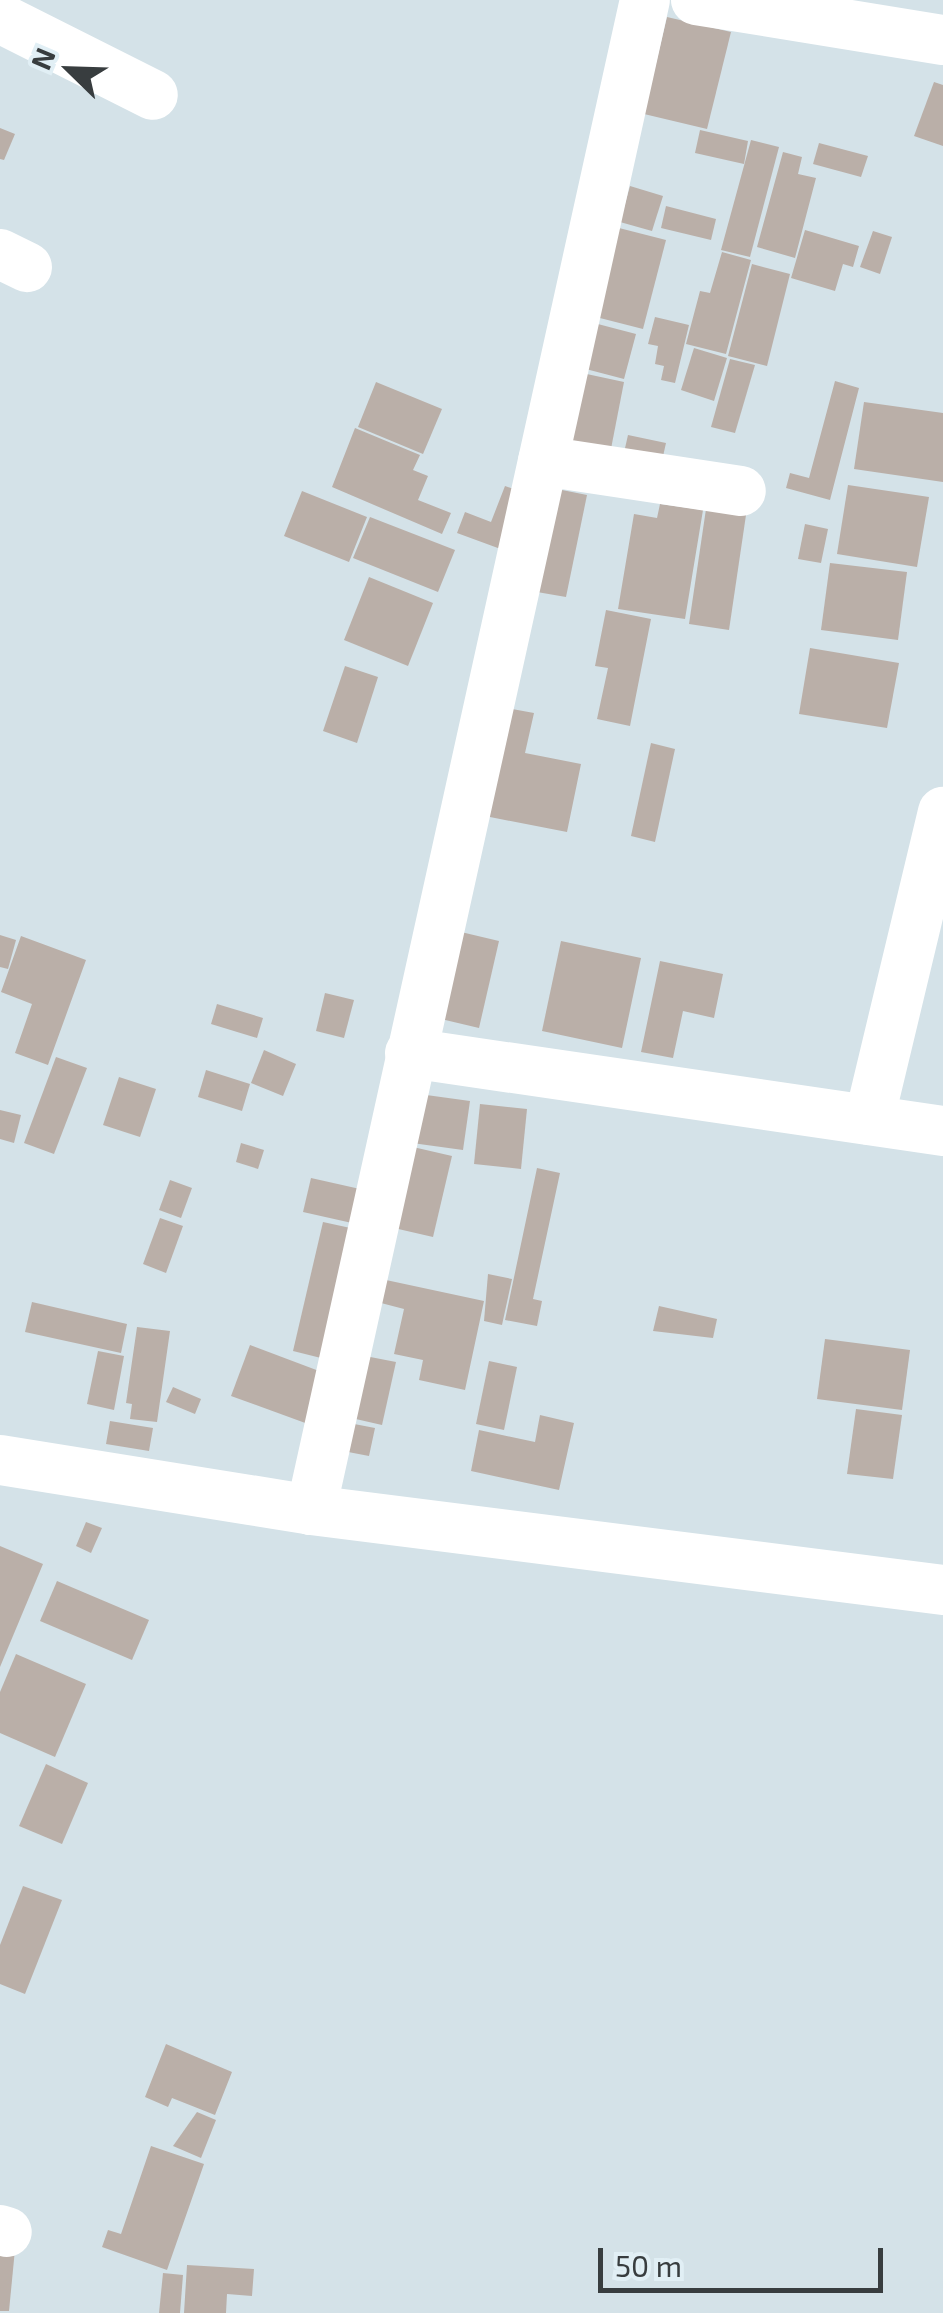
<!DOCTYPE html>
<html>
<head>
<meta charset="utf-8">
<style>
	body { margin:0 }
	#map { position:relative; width:943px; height:2313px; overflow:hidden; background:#d4e2e8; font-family:"Exo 2",sans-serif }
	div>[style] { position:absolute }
	.building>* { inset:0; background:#baafa8 }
	.minor>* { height:50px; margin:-25px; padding:0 25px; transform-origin:25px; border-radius:25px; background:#fff }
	span { translate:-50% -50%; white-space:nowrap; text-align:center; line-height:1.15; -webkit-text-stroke:9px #e1eff5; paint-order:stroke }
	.north { position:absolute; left:20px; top:20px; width:100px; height:100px; -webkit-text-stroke:8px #e1eff5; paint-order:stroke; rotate:293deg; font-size:28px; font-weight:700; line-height:40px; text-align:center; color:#383d3f }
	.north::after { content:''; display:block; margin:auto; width:35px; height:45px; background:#383d3f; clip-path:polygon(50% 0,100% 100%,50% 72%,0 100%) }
	.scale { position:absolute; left:598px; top:2248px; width:285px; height:45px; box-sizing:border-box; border:5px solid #383d3f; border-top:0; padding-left:12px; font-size:30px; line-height:35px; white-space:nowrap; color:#383d3f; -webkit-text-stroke:8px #e1eff5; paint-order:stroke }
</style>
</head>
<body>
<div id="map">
	<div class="building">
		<div style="clip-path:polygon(667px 17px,731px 32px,707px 129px,644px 114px)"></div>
		<div style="clip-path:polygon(934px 82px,943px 85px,943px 146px,914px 136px)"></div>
		<div style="clip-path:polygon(0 128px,15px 134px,4px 160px,0 159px)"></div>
		<div style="clip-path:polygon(700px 130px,748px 141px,744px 164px,695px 153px)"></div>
		<div style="clip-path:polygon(751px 140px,779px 147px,750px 257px,721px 250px)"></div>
		<div style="clip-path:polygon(819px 143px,868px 156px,861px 177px,813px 164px)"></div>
		<div style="clip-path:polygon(783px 152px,802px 157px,798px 174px,816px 178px,795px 258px,757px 247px)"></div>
		<div style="clip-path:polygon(630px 186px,663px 196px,652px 231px,620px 222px)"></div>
		<div style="clip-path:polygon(666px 206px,716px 219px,711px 240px,661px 228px)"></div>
		<div style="clip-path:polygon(619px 228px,666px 240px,643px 329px,596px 317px)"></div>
		<div style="clip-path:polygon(805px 230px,859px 246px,853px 267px,843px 264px,835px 291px,791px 278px)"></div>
		<div style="clip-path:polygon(873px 231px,892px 237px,880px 274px,860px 267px)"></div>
		<div style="clip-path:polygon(722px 252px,751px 260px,726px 354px,686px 344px,700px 291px,710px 293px)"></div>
		<div style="clip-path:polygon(752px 264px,790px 274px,767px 366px,728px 356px)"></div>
		<div style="clip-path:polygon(655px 317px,689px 325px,675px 383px,661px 380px,664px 366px,655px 364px,658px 346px,648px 344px)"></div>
		<div style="clip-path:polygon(594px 323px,636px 334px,624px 379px,582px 368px)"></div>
		<div style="clip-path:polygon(694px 348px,727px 358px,714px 401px,681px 390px)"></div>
		<div style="clip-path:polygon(730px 359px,755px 365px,735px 433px,711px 427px)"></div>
		<div style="clip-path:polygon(582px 373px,624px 382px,609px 459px,567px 451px)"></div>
		<div style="clip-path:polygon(835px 381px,859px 388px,830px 500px,786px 488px,790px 473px,809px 478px)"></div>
		<div style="clip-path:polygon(376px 382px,442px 409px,423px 454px,358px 427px)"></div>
		<div style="clip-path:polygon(864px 402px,943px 413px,943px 482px,854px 469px)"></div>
		<div style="clip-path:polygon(355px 428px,420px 455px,413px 470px,428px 476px,418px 500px,451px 513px,442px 534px,332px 487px)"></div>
		<div style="clip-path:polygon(628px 435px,666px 443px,661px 465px,623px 457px)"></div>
		<div style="clip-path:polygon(848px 485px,929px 497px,917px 567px,837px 554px)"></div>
		<div style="clip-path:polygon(505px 486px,528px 494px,506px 551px,457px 533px,465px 512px,491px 522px)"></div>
		<div style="clip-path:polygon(557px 489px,587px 495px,566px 597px,537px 592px)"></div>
		<div style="clip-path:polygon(302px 491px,367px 517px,349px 562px,284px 536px)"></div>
		<div style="clip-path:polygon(660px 504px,703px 510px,685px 619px,618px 609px,634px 514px,657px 518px)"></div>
		<div style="clip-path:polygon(706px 509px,746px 515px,729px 630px,689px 624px)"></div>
		<div style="clip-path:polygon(370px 517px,455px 550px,438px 592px,353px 558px)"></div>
		<div style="clip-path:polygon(805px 524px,828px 529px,821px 563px,798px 559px)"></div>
		<div style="clip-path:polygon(830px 563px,907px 572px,898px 640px,821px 630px)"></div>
		<div style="clip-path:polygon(369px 577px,433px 603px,408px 666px,344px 640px)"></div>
		<div style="clip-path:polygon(606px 610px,651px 619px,630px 726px,597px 719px,608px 668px,595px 666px)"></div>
		<div style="clip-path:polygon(810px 648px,899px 663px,887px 728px,799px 714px)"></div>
		<div style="clip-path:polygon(345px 666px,378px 677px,357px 743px,323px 731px)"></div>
		<div style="clip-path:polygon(506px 708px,534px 713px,525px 753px,581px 764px,567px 832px,485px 816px)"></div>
		<div style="clip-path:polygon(651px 743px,675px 749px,655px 842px,631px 836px)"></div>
		<div style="clip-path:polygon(461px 932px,499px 941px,479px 1028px,441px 1019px)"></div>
		<div style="clip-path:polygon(0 935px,16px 940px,8px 969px,0 967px)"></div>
		<div style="clip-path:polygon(21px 936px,86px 960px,48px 1065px,15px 1053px,32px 1004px,1px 992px)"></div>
		<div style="clip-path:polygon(561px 941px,641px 958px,622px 1048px,542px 1031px)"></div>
		<div style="clip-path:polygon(660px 961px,723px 974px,714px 1018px,683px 1011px,673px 1058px,641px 1052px)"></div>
		<div style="clip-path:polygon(325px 993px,354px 1000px,344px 1038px,316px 1031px)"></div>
		<div style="clip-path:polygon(217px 1004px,263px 1018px,257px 1038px,211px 1024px)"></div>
		<div style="clip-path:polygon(264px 1050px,296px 1064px,283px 1096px,251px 1083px)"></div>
		<div style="clip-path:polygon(56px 1057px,87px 1068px,54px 1154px,24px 1143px)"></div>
		<div style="clip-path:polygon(206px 1070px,250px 1084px,242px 1111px,198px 1097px)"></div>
		<div style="clip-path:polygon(119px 1077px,156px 1089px,140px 1137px,103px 1125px)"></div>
		<div style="clip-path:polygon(419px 1094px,470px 1101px,463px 1150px,412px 1143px)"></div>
		<div style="clip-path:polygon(480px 1104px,527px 1109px,521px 1169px,474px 1164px)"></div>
		<div style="clip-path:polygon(0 1110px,21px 1115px,14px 1143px,0 1139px)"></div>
		<div style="clip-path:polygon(241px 1143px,264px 1150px,258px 1169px,236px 1162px)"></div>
		<div style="clip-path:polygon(413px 1147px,452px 1156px,433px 1237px,394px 1228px)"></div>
		<div style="clip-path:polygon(537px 1168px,560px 1173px,533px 1299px,542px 1301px,537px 1326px,505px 1320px)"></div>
		<div style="clip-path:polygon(311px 1178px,360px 1189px,352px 1223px,303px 1212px)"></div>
		<div style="clip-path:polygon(170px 1180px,192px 1188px,181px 1218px,159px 1210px)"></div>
		<div style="clip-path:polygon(160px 1218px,183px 1226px,166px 1273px,143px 1264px)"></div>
		<div style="clip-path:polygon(323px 1222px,355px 1229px,325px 1359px,293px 1351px)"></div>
		<div style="clip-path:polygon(488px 1274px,512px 1279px,502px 1325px,484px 1321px)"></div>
		<div style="clip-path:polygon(386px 1280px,484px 1301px,465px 1390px,419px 1380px,423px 1360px,394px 1354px,404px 1309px,381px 1303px)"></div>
		<div style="clip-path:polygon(32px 1302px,127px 1324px,121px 1353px,25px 1332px)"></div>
		<div style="clip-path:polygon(659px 1306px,717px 1319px,713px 1338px,653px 1331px)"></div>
		<div style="clip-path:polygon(137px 1327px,170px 1331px,157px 1422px,130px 1419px,132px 1404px,126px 1403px)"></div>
		<div style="clip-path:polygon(825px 1339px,910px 1350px,902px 1410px,817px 1399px)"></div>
		<div style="clip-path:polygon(250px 1345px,327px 1374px,308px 1424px,231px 1396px)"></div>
		<div style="clip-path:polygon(98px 1351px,124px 1356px,114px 1410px,87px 1404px)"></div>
		<div style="clip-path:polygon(360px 1355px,396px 1362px,382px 1425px,347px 1417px)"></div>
		<div style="clip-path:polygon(489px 1361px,517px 1367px,504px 1430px,476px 1424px)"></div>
		<div style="clip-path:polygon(173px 1387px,201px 1399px,195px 1414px,166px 1402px)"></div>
		<div style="clip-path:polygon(856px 1409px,902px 1415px,893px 1479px,847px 1474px)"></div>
		<div style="clip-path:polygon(540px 1415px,574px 1423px,559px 1490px,471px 1471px,479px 1430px,535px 1442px)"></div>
		<div style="clip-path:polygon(110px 1421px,153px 1428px,149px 1451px,106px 1444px)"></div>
		<div style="clip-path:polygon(349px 1423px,375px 1428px,369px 1456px,343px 1451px)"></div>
		<div style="clip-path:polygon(86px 1522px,102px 1528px,91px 1553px,76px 1546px)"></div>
		<div style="clip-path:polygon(0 1546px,43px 1564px,0 1667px)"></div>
		<div style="clip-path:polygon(57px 1581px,149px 1620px,132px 1660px,40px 1621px)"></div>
		<div style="clip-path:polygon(16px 1654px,86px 1684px,55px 1757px,0 1733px,0 1692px)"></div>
		<div style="clip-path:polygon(46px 1764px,88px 1783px,62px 1844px,19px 1826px)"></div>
		<div style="clip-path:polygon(23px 1886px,62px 1900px,25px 1994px,0 1984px,0 1945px)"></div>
		<div style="clip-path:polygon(166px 2044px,232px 2072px,215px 2115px,172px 2098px,168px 2107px,145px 2097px)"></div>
		<div style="clip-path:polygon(197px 2112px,216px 2120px,201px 2158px,173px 2146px)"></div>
		<div style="clip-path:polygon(151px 2146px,204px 2164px,167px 2270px,102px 2247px,108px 2230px,121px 2234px)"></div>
		<div style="clip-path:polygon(0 2238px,16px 2239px,9px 2311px,0 2311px)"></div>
		<div style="clip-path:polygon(187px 2265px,254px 2269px,252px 2296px,227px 2294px,226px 2313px,184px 2313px)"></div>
		<div style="clip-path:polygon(163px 2273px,183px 2275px,180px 2313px,159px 2313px)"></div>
	</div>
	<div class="minor">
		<div style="left:696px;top:0;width:250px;rotate:9.2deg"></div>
		<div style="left:0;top:18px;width:171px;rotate:26.7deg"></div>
		<div style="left:0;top:254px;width:30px;rotate:26deg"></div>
		<div style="left:543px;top:461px;width:200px;rotate:8.6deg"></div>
		<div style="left:410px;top:1053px;width:539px;rotate:8.33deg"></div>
		<div style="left:869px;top:1120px;width:317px;rotate:-76.5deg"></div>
		<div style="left:0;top:1460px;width:315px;rotate:9.1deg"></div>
		<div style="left:311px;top:1510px;width:637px;rotate:7.21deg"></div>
		<div style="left:311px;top:1510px;width:1546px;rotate:-77.53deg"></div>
		<div style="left:0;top:2230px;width:7px;rotate:16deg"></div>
	</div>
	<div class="north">N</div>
	<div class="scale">50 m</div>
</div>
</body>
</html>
